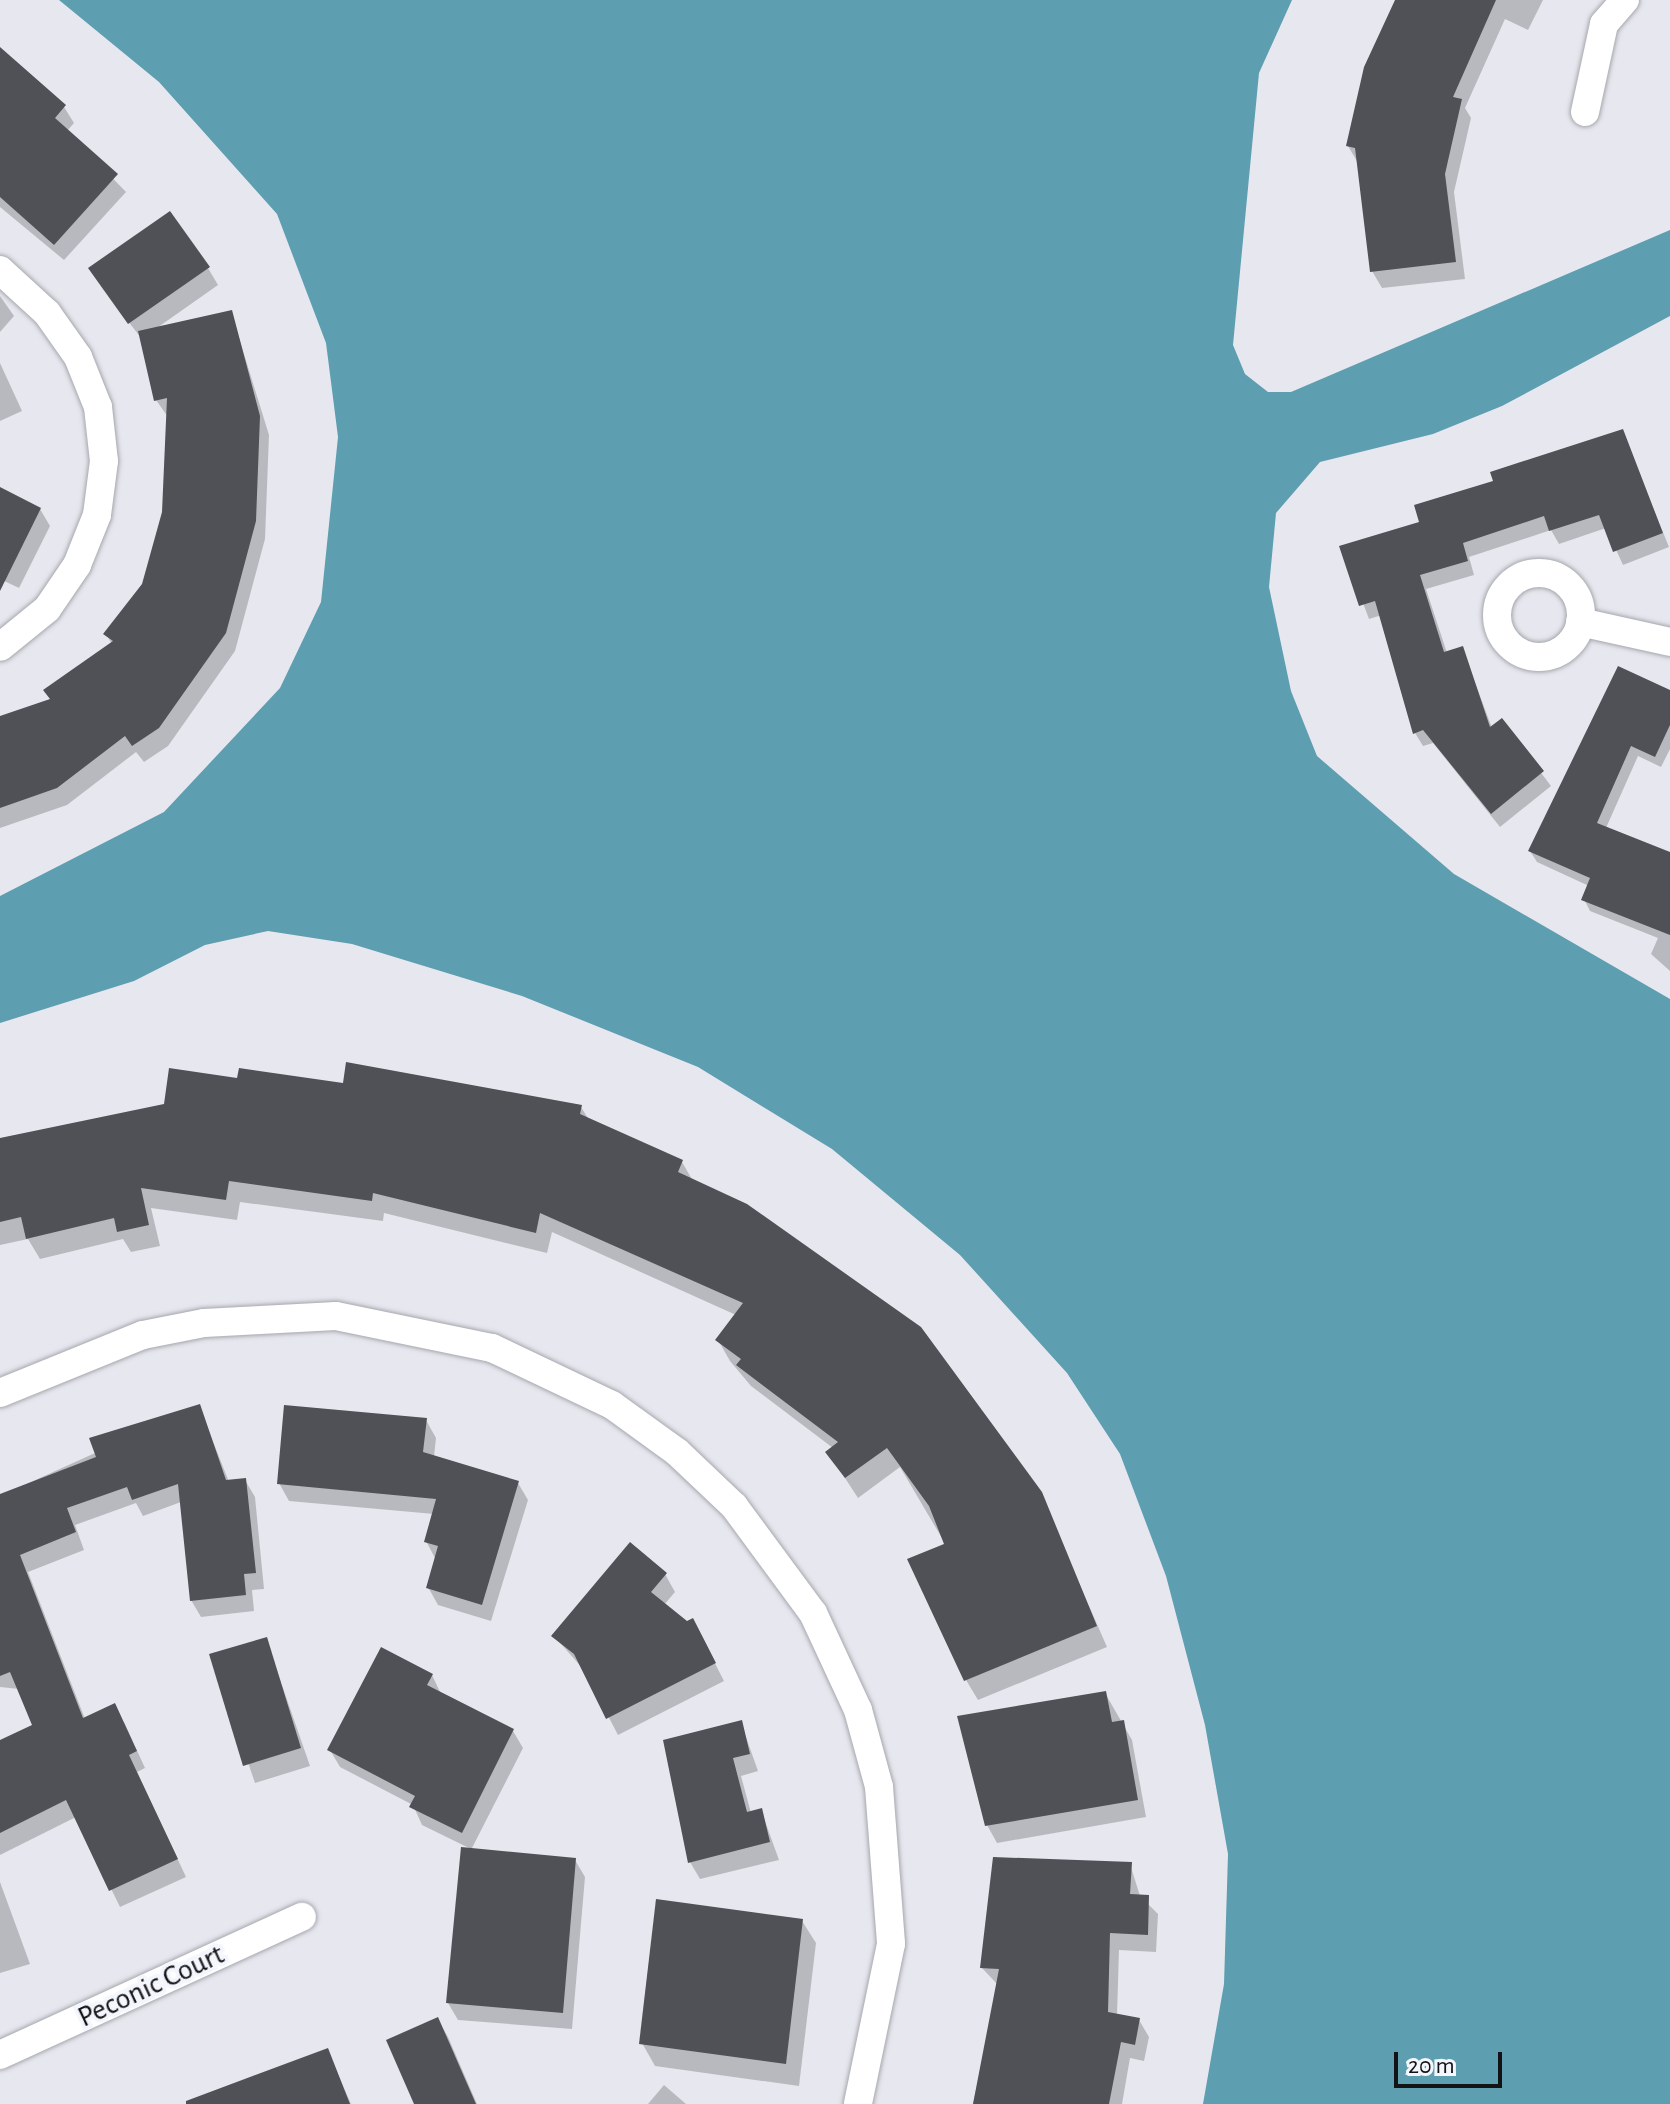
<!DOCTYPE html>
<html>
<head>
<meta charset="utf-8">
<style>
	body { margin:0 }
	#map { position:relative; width:1670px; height:2104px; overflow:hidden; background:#e7e8ef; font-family:"Alegreya Sans",sans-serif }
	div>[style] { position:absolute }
	.water>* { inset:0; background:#5d9eb0 }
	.shadow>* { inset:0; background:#0003 }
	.building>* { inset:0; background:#4f5156 }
	.roads { filter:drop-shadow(0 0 2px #a6a7ae) drop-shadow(0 0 2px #a6a7ae) }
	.street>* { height:28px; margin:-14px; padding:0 14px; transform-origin:14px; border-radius:14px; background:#fff }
	.street>.ring { margin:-14px; padding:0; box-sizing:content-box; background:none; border:28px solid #fff; border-radius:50% }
	span { translate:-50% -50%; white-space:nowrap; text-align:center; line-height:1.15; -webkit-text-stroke:8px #f4f6fd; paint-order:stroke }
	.street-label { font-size:30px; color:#131315 }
	.scale { position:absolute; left:1394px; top:2052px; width:108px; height:36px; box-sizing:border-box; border:4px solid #131315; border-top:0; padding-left:10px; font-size:24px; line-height:28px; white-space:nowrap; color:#131315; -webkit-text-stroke:6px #f4f6fd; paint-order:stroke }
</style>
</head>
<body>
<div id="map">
	<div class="water">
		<div style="clip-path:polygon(59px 0,1292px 0,1259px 73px,1233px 345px,1245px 374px,1268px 392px,1291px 392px,1670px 230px,1670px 316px,1502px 406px,1433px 434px,1320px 462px,1276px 513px,1269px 587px,1291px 691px,1317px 756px,1454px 874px,1670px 999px,1670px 2104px,1203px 2104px,1224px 1984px,1228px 1854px,1205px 1725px,1166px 1576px,1120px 1454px,1067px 1373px,960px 1255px,832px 1149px,698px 1067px,522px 996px,352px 944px,268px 931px,205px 945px,134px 981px,0 1023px,0 896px,164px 812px,280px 688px,321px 602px,338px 437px,326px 343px,277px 214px,159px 82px)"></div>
	</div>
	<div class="shadow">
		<div style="clip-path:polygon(1397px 0,1543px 0,1528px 30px,1505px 19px,1465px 108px,1471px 118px,1454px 192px,1465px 279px,1382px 288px,1372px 271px,1358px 163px,1348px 146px)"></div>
		<div style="clip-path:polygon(0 53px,64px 107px,74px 123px,67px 131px,126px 192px,64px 260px,0 207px)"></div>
		<div style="clip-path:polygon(208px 268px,218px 285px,154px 330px,231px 312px,269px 435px,265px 539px,235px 651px,168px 746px,144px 762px,136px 752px,67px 805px,0 828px,0 718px,52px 700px,112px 644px,106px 634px,144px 585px,164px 512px,168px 417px,156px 400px,141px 338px,101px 286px)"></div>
		<div style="clip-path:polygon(0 296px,14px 316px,0 332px)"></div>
		<div style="clip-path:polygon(0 363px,22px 411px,0 421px)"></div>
		<div style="clip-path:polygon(1622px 432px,1669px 547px,1623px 565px,1606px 528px,1559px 544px,1551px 530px,1469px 557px,1474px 575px,1426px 589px,1447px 653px,1462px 648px,1492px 728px,1502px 721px,1551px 786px,1500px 827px,1433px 743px,1423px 746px,1415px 733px,1382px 615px,1369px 619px,1342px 547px,1421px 523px,1496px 482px)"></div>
		<div style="clip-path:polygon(0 490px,40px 509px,50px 526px,19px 588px,0 579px)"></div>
		<div style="clip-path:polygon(1670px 692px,1670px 749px,1661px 767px,1638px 756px,1606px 828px,1670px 883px,1670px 971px,1651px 954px,1658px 938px,1590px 911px,1584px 899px,1589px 886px,1537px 862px,1530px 851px)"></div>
		<div style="clip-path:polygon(239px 1080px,581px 1107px,589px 1120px,682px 1162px,693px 1181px,1040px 1494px,1107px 1647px,978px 1700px,966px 1680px,946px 1545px,900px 1467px,858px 1498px,828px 1452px,833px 1448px,751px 1386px,730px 1361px,718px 1340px,736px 1315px,552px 1232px,547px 1253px,384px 1213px,383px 1221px,240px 1202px,237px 1220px,151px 1208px,160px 1246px,131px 1252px,123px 1239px,40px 1259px,28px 1239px,0 1245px,0 1141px,166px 1106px)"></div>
		<div style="clip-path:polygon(199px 1406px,229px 1482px,245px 1480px,255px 1497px,264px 1589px,252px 1590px,254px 1611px,201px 1617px,191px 1600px,181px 1502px,143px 1516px,136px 1503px,75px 1525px,84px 1550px,28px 1572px,85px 1719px,124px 1722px,145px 1768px,137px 1772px,186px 1877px,120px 1907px,76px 1817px,0 1855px,0 1743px,34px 1726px,19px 1689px,0 1687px,0 1496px)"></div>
		<div style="clip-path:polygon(426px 1420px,436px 1438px,434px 1457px,518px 1483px,528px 1500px,491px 1621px,438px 1605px,428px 1587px,436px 1560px,426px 1541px,434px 1514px,289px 1501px,279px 1483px)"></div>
		<div style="clip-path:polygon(665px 1574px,675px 1592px,664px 1605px,702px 1638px,724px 1681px,618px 1735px,584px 1670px,554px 1636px)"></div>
		<div style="clip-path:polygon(266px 1639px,310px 1766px,255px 1783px,212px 1656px)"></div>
		<div style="clip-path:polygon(432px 1675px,441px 1694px,513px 1731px,523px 1748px,471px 1850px,575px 1860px,585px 1877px,572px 2029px,458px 2020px,448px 2003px,471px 1849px,422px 1825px,413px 1805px,340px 1767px,330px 1750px)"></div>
		<div style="clip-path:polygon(1105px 1693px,1132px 1740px,1146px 1817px,997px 1843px,987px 1825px)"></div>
		<div style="clip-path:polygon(741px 1723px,758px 1771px,741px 1776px,751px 1813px,761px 1810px,779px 1860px,700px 1879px,690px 1862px)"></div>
		<div style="clip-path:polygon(1130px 1864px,1140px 1896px,1158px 1914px,1156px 1952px,1119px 1950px,1117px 2016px,1139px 2020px,1149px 2037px,1144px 2061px,1130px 2058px,1122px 2104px,973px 2104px,998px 1985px,982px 1968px)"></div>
		<div style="clip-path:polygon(0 1882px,30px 1964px,0 1973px)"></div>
		<div style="clip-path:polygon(802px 1921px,816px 1943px,799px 2086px,655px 2066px,642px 2043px)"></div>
		<div style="clip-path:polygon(438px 2020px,448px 2037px,477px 2104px,416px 2104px)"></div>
		<div style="clip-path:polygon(327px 2050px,351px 2104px,238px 2104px)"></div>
		<div style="clip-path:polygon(664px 2085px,686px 2104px,648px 2104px)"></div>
	</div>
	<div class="building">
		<div style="clip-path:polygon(1395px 0,1496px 0,1453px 97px,1462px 99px,1445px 174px,1456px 262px,1370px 272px,1355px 148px,1346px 146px,1364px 67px)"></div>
		<div style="clip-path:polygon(0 47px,66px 105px,55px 118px,118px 174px,54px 245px,0 197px)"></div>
		<div style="clip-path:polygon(170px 211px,210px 267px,128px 324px,88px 268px)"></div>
		<div style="clip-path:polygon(232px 310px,260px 416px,256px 521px,226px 633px,159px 728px,132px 746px,125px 736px,57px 788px,0 808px,0 716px,50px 699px,43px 690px,113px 641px,103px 634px,142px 584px,162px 512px,167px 398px,154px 401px,138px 331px)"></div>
		<div style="clip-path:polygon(1623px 429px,1663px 533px,1613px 552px,1599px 515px,1549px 531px,1544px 516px,1463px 543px,1468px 561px,1420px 575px,1444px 652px,1463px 646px,1490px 727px,1502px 718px,1544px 771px,1491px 814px,1423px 730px,1413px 734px,1375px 601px,1359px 606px,1339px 546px,1419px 522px,1414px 505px,1493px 481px,1490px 472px)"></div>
		<div style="clip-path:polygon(0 487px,41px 508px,0 591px)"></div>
		<div style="clip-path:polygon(1618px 666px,1670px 690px,1670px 725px,1655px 757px,1631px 746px,1597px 823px,1670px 852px,1670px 935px,1581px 900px,1590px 878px,1528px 851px)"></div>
		<div style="clip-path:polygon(346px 1062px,582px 1105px,580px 1114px,683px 1160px,678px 1172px,747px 1204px,921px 1327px,1042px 1492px,1097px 1626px,964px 1681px,907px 1559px,944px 1544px,929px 1506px,887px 1448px,845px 1478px,825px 1452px,838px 1442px,736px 1365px,741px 1359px,715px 1340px,743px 1303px,540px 1213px,536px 1233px,373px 1193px,372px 1201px,229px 1181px,226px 1200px,141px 1188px,149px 1225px,117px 1232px,114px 1218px,26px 1239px,21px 1217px,0 1222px,0 1138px,164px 1104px,169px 1068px,237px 1078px,239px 1068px,343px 1083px)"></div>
		<div style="clip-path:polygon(200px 1404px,226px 1480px,246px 1478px,256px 1573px,244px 1574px,246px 1595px,190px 1601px,178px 1484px,132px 1500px,127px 1487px,67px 1508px,76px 1532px,20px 1555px,83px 1718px,115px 1703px,137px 1751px,129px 1755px,178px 1859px,109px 1891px,66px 1800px,0 1833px,0 1740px,32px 1725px,10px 1672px,0 1676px,0 1494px,96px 1457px,89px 1438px)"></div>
		<div style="clip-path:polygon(284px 1405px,427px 1418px,423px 1452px,519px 1481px,482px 1605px,426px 1588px,438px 1546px,424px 1542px,436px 1499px,277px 1484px)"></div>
		<div style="clip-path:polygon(630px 1542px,667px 1573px,651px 1592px,687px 1621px,693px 1618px,716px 1663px,606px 1719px,574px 1654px,551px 1636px)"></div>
		<div style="clip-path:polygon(267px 1637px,301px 1748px,243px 1766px,209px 1654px)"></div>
		<div style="clip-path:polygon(381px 1647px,433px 1674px,427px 1685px,514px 1729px,462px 1833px,409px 1807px,415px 1796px,327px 1750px)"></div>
		<div style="clip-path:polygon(1106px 1691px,1112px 1722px,1124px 1720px,1138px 1800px,985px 1826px,957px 1716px)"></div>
		<div style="clip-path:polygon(742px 1720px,750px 1754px,733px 1758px,747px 1812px,762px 1808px,770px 1842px,688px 1863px,663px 1740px)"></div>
		<div style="clip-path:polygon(461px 1847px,576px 1858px,563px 2013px,446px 2003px)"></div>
		<div style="clip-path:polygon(993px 1857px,1132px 1862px,1130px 1894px,1149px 1895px,1148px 1935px,1110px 1933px,1108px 2012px,1140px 2018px,1135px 2045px,1121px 2042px,1109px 2104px,973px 2104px,999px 1969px,980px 1968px)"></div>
		<div style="clip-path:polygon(656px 1899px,803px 1919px,786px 2064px,639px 2044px)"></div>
		<div style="clip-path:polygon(438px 2017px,476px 2104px,414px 2104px,386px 2040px)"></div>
		<div style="clip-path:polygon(328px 2048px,350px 2104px,186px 2104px,186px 2101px)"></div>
	</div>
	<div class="roads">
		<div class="street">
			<div style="left:1585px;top:112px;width:90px;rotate:-77.8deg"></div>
			<div style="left:1604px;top:24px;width:32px;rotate:-49deg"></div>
			<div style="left:0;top:270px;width:64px;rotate:42.5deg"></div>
			<div style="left:47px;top:313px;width:54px;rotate:54.8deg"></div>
			<div style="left:78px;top:357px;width:54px;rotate:68.2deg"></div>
			<div style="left:98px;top:407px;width:54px;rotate:83.7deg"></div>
			<div style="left:104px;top:461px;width:54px;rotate:97.4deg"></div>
			<div style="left:97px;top:515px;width:54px;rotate:111.8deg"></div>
			<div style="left:77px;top:565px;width:53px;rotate:124.3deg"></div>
			<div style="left:47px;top:609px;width:60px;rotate:141deg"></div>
			<div class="ring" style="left:1497px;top:573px;width:56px;height:56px"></div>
			<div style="left:1580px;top:622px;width:92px;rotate:12.5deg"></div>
			<div style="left:0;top:1393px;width:154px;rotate:-22.1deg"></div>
			<div style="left:143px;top:1335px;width:62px;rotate:-11.1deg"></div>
			<div style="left:204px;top:1323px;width:132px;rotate:-3deg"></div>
			<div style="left:336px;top:1316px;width:159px;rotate:11.6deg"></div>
			<div style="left:492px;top:1348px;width:133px;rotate:25.4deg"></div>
			<div style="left:612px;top:1405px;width:80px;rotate:35.9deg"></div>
			<div style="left:677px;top:1452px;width:79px;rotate:43.5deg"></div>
			<div style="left:734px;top:1506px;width:133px;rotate:53.6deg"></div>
			<div style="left:813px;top:1613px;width:107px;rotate:65.1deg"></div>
			<div style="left:858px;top:1710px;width:80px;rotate:74.7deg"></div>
			<div style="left:879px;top:1787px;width:157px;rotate:85.6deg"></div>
			<div style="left:891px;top:1944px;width:163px;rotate:101.7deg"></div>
			<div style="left:0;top:2055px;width:332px;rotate:-24.6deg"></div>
		</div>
	</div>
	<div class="street-label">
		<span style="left:151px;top:1986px;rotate:-25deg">Peconic Court</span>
	</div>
	<div class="scale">20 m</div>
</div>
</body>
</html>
